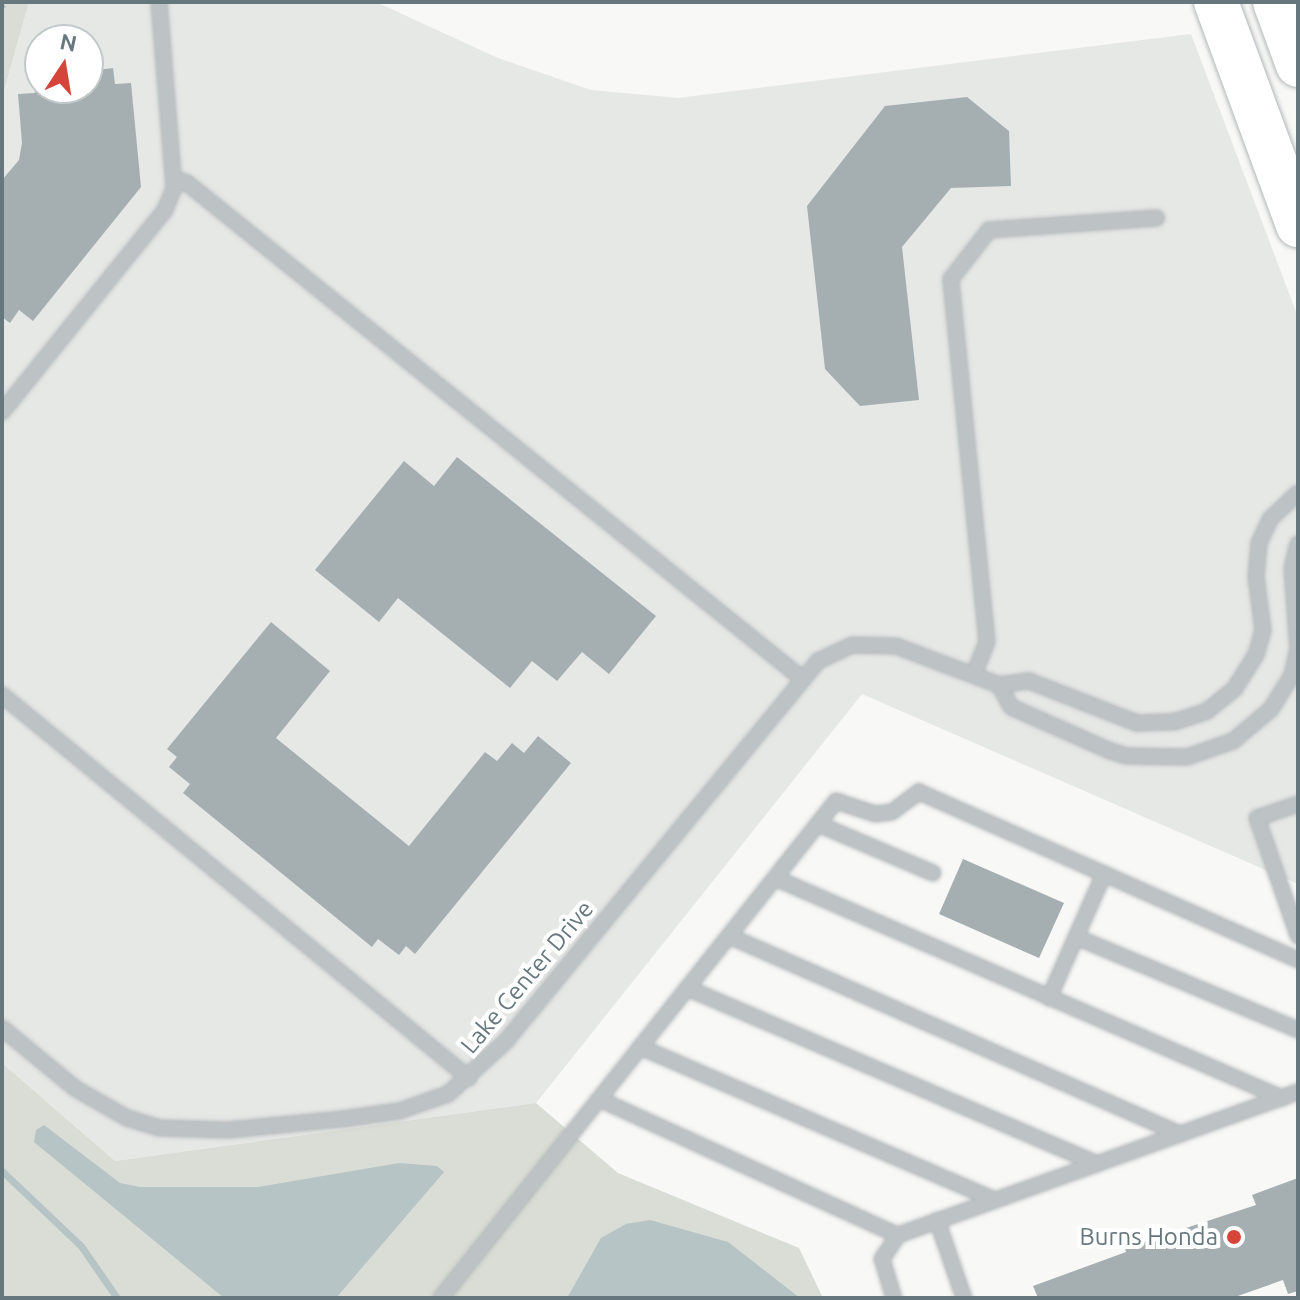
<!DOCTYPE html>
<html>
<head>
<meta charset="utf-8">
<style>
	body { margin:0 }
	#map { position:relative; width:1300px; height:1300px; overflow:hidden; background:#f8f8f6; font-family:Ubuntu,sans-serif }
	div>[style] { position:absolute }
	.built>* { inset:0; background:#e6e8e6 }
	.green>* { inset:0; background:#d9ddd5 }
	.water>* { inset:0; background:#b6c4c6 }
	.stream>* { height:7px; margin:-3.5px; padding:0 3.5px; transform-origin:3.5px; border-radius:3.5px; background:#b6c4c6 }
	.building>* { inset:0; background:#a5afb2 }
	.path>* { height:4px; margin-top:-2px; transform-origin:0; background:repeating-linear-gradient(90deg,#b8bcbe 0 4px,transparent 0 8px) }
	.roads { filter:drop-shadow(0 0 2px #b3b8ba) drop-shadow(0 0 2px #b3b8ba) }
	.service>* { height:14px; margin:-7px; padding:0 7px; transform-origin:7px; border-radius:7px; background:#bdc3c5 }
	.trunk>* { height:44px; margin:-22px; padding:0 22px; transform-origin:22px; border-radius:22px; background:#fff }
	.dots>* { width:22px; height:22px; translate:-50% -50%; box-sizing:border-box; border:4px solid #fff; border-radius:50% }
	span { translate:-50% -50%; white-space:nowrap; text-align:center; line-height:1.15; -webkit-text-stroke:8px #fff; paint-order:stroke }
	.street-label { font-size:24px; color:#66787e }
	.poi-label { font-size:24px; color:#66787e }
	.right { translate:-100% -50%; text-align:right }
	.frame { position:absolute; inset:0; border:4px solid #66787e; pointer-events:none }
	.north { position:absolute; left:24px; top:24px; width:80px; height:80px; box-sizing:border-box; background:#fff; border:2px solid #c2c9cb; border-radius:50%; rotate:12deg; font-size:22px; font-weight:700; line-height:32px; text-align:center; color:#66787e }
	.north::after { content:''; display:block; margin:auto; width:28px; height:36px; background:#d54539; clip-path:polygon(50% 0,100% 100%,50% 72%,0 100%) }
</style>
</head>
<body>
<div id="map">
	<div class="built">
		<div style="clip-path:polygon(evenodd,29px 2px,376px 2px,498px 58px,591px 90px,678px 98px,1191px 34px,1298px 317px,1298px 884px,862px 694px,536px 1103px,115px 1161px,2px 1063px,2px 98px,29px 2px,40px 40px,88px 40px,88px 88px,40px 88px,40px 40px)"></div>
	</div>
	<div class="green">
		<div style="clip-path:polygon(2px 2px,29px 2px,2px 98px)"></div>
		<div style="clip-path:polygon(2px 1063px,115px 1161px,536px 1103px,618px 1173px,799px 1248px,823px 1298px,2px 1298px)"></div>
	</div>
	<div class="water">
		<div style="clip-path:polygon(44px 1125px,120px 1183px,140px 1187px,258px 1187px,399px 1163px,437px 1166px,444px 1172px,336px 1298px,224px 1298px,34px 1142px,36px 1130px)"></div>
		<div style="clip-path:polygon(650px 1220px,728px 1242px,800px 1298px,567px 1298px,601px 1238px,626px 1224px)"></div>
	</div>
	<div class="stream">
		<div style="left:2px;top:1171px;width:109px;rotate:43.5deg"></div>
		<div style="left:81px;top:1246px;width:63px;rotate:55.3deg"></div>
	</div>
	<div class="building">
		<div style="clip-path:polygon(113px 68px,115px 84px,131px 83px,141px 187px,33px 321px,19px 310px,10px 323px,2px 317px,2px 180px,19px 160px,22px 143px,18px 94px,35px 93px,33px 76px,40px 75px,40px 88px,88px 88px,88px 71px)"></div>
		<div style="clip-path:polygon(967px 97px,1009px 131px,1011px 186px,951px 188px,902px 247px,919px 400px,860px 406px,825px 369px,807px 206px,885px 106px)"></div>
		<div style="clip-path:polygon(457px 457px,656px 616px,609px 674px,582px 652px,557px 681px,532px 661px,510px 688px,398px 598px,379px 622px,315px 570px,404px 461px,434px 486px)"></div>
		<div style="clip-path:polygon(271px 622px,330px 671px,276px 738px,409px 846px,485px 752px,497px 761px,512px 743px,524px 753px,538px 736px,571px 763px,415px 954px,406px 946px,399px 955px,378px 939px,372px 947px,183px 793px,190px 784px,169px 767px,177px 757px,167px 749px)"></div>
		<div style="clip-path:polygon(963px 859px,1064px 903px,1039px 958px,939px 914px)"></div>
		<div style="clip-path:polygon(1298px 1178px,1298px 1291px,1288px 1294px,1283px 1280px,1232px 1298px,1038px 1298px,1033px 1286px,1126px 1252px,1125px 1248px,1256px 1205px,1252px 1195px)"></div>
	</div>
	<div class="path">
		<div style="left:2px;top:8px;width:8px;rotate:-50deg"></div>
	</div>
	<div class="roads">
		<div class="service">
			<div style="left:175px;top:179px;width:13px;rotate:18deg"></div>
			<div style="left:187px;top:183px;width:787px;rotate:38.86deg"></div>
			<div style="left:2px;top:412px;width:260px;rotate:-51.1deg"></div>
			<div style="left:165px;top:210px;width:24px;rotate:-68deg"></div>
			<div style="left:174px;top:188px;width:187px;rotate:-94.6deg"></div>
			<div style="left:974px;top:674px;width:35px;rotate:-68deg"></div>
			<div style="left:987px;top:642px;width:365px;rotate:-95.7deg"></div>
			<div style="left:951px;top:279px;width:62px;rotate:-52.2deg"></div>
			<div style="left:989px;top:230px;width:168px;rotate:-4.1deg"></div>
			<div style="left:999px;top:685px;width:30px;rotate:-8deg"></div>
			<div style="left:1029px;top:681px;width:116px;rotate:21.3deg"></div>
			<div style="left:1137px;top:723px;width:37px;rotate:-2deg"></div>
			<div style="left:1174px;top:722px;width:35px;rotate:-18deg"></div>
			<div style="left:1207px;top:711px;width:36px;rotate:-39deg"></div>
			<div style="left:1235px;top:688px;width:39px;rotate:-58deg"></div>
			<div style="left:1256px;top:655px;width:26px;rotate:-74deg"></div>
			<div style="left:1263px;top:630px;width:53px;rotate:-97.5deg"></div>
			<div style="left:1256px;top:577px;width:34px;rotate:-85deg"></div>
			<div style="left:1259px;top:543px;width:26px;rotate:-65deg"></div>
			<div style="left:1270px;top:519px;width:38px;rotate:-43deg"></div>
			<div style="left:2px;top:695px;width:604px;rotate:39.36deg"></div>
			<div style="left:1298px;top:804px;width:43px;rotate:161.1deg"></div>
			<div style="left:1257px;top:818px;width:125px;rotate:70.8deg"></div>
			<div style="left:818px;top:824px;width:125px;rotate:23.1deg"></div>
			<div style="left:775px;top:878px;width:553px;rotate:23.46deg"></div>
			<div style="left:729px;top:936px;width:493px;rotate:23.7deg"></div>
			<div style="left:1076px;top:937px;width:241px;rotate:22.7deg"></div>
			<div style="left:687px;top:988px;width:446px;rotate:23.2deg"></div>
			<div style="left:1049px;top:998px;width:136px;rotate:-66.1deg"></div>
			<div style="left:2px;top:1028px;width:96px;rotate:39.5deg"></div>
			<div style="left:76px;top:1089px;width:59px;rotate:29.6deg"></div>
			<div style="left:127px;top:1118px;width:34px;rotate:17deg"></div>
			<div style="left:160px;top:1128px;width:68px;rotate:1.7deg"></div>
			<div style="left:228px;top:1130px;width:116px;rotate:-5.5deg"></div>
			<div style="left:343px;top:1119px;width:57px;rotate:-8.1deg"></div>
			<div style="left:399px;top:1111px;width:52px;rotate:-19.1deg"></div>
			<div style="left:448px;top:1094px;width:79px;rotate:-42.4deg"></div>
			<div style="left:506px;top:1041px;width:492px;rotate:-50.6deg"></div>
			<div style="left:818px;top:661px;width:38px;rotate:-25deg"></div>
			<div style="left:853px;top:645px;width:43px;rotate:1.3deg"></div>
			<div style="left:896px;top:646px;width:110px;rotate:20.7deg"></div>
			<div style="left:999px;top:685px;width:25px;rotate:61deg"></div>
			<div style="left:1011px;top:707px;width:106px;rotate:23.9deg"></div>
			<div style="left:1108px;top:750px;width:19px;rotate:18deg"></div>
			<div style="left:1126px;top:756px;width:61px;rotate:0.9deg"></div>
			<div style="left:1187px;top:757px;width:49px;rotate:-19.2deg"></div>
			<div style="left:1233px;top:741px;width:50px;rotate:-40.1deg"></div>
			<div style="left:1271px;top:709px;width:40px;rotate:-58deg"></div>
			<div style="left:1292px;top:675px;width:26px;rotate:-77deg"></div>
			<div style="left:1298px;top:650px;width:82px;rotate:-94.2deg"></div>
			<div style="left:1292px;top:568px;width:25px;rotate:-76deg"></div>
			<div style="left:640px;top:1047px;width:387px;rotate:23.3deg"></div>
			<div style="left:599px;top:1099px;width:328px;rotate:24.5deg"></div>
			<div style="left:937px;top:1220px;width:83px;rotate:70.9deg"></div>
			<div style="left:441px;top:1298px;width:635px;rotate:-51.52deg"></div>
			<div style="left:836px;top:801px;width:41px;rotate:18.4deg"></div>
			<div style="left:875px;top:814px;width:17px;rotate:-7deg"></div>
			<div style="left:892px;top:812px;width:34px;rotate:-37deg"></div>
			<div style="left:919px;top:792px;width:415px;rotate:23.9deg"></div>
			<div style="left:894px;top:1298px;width:41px;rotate:-107.1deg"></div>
			<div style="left:882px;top:1259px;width:29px;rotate:-56deg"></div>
			<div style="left:898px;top:1235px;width:425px;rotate:-19.7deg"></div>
		</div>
		<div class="trunk">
			<div style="left:1216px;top:2px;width:238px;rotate:69.8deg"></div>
			<div style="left:1275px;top:2px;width:67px;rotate:69.9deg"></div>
		</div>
	</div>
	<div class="dots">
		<div style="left:1234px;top:1237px;background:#d54539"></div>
	</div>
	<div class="street-label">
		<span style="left:527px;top:977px;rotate:-50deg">Lake Center Drive</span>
	</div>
	<div class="poi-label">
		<span class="right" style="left:1218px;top:1237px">Burns Honda</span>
	</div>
	<div class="frame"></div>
	<div class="north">N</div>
</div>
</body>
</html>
